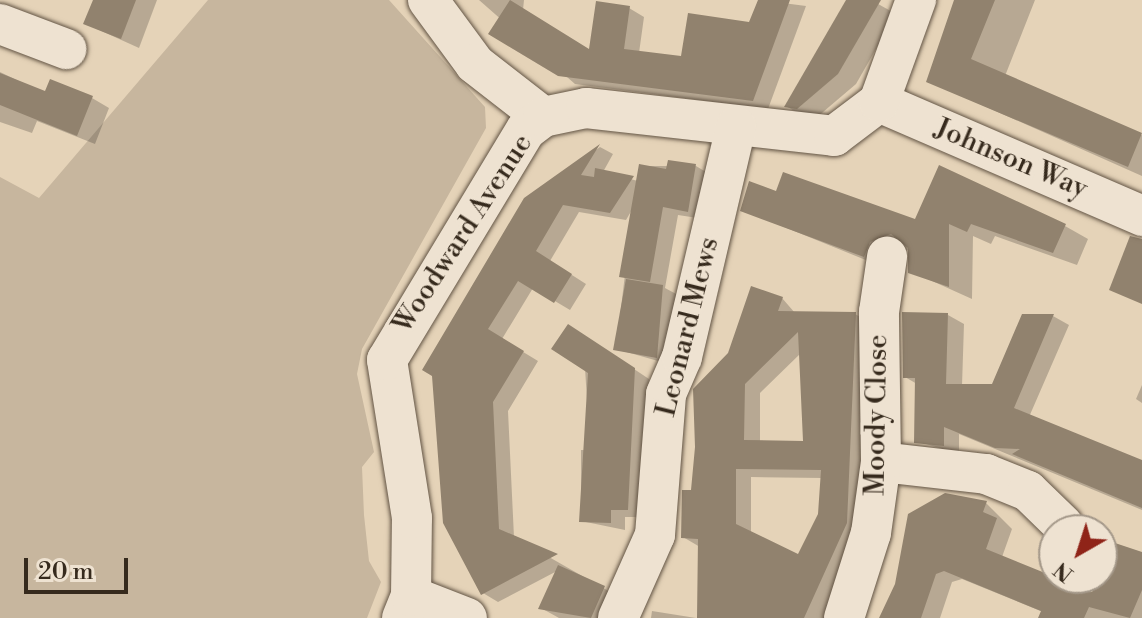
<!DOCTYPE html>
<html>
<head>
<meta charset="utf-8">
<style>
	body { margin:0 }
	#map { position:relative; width:1142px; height:618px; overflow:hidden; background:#e5d3b8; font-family:"Libre Bodoni",serif }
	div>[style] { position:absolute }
	.green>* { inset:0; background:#c7b69e }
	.shadow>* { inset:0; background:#0003 }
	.building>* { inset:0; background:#91826e }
	.roads { filter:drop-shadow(0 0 2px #625444) drop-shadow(0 0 2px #625444) }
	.street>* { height:40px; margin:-20px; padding:0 20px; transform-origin:20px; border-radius:20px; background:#eee2d1 }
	span { translate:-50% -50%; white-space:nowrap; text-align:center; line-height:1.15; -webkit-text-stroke:6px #eee2d1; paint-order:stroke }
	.street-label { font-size:28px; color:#362a1d }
	.north { position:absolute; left:1038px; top:514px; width:80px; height:80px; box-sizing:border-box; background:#eee2d1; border:2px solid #a49889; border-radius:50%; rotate:219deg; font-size:22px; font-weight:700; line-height:32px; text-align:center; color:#362a1d }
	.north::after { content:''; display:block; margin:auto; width:28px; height:36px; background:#8f2418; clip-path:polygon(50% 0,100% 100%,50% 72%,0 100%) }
	.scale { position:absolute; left:24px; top:558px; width:104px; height:36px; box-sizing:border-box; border:4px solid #362a1d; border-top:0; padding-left:10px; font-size:24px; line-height:28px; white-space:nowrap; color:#362a1d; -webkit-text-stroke:6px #eee2d1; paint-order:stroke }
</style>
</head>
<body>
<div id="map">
	<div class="green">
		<div style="clip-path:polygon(208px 0,389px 0,485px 107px,486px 128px,362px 349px,357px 374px,374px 452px,362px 467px,364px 515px,369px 561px,381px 582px,367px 618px,0 618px,0 177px,39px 198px)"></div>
	</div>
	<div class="shadow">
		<div style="clip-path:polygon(97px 0,157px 0,139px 48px,86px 24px)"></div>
		<div style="clip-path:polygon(479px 0,524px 0,523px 10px,590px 52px,629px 8px,644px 17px,639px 53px,683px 59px,751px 25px,760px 0,806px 6px,768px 109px,575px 84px)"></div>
		<div style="clip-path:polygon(848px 0,871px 0,896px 14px,856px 84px,816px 118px,803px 116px,786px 106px)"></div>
		<div style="clip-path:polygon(958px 0,1035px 0,1005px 76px,1142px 135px,1142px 176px,928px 81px)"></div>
		<div style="clip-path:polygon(0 72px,46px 94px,92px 98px,109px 108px,95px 144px,37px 121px,32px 133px,0 122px)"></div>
		<div style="clip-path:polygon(600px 147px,613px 154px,603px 172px,638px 181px,641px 166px,696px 166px,711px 175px,704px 219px,678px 215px,665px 288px,678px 295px,672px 365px,616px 349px,633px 208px,626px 220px,579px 212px,550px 261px,586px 284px,570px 310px,533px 288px,502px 339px,538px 361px,508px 411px,514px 537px,619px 597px,610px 618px,559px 618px,541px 608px,557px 571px,498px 602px,483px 593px,434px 374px,526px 199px)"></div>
		<div style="clip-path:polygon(778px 193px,916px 222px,1065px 226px,1088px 239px,1077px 265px,995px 236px,991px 244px,973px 236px,972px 299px,910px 271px,910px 249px,893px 255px,888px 269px,742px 210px)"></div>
		<div style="clip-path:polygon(evenodd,782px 298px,795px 313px,855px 314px,871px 323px,862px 532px,830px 618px,699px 618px,700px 547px,683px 537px,693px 492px,782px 298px,801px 353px,805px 443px,760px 442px,760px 393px,801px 353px,782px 298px,751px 477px,822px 478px,820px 515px,799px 557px,751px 534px,751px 477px)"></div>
		<div style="clip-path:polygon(948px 315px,964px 324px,962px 386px,993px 386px,1023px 316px,1053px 316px,1069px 325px,1029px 417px,1142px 462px,1142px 510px,959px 434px,959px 454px,916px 441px,917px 384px,905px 377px)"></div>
		<div style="clip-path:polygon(583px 335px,649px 379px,642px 517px,625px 517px,625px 530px,581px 521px,581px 450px,590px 450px)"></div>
		<div style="clip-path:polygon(1142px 385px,1142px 403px,1136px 399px)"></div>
		<div style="clip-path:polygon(986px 503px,1012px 529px,1002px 557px,1093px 594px,1142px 554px,1142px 618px,1040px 618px,1043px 612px,962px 579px,952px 582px,940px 618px,885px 618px)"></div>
		<div style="clip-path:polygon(652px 611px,696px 618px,651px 618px)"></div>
	</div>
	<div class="building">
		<div style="clip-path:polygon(93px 0,136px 0,121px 39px,83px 24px)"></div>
		<div style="clip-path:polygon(510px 0,589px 49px,596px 1px,630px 6px,624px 49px,681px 56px,688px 13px,749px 22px,758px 0,790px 0,753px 101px,558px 76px,488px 34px)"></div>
		<div style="clip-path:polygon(846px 0,881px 0,838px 74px,797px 109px,784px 107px)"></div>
		<div style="clip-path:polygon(954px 0,995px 0,971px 59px,1142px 133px,1128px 167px,926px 82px)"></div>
		<div style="clip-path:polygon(0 73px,45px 91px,50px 79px,93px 96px,77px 136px,0 105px)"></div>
		<div style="clip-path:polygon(600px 144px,581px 175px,594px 177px,595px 168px,634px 176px,610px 213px,563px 205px,536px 251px,572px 274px,554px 303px,518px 281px,488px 329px,524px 351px,493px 402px,499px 529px,558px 554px,481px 595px,443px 523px,432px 376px,422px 370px,524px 198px)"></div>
		<div style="clip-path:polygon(668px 160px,696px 164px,688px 212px,663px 207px,650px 282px,619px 277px,639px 164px,666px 169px)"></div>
		<div style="clip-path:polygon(939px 165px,1066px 224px,1053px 253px,971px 224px,967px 232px,949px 224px,949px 287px,908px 273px,908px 248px,891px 234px,870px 242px,864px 257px,740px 211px,749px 181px,776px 191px,783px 172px,915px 219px)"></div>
		<div style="clip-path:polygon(1130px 236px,1142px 239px,1142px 304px,1109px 290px)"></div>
		<div style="clip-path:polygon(626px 279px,663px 285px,657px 358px,613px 350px)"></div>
		<div style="clip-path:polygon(evenodd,751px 286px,783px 297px,778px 311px,856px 312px,847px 523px,804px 618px,697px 618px,698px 539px,681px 538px,682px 490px,691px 490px,695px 447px,693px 389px,728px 353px,751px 286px,798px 332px,803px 441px,744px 440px,745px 384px,798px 332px,751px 286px,736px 469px,821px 470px,818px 514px,798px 554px,736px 524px,736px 469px)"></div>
		<div style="clip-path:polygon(902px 312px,948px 313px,946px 384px,992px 384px,1022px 314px,1054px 314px,1014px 408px,1142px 460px,1142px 508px,1012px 454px,1020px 449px,995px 448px,944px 427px,944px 446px,914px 443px,915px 378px,903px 378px)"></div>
		<div style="clip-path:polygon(568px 324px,635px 368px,628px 510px,611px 510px,611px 523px,579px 522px,588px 373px,551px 349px)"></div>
		<div style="clip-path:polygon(945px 493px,987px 501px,983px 512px,997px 518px,986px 549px,1092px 592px,1115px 543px,1142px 552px,1142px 590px,1130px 618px,1089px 607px,1084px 618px,1038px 618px,1041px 611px,944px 571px,936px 574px,921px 618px,879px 618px,895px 584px,908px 514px)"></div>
		<div style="clip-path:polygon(558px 565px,605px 586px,591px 618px,538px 609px)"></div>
	</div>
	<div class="roads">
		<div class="street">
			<div style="left:428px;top:0;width:79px;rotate:53.7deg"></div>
			<div style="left:475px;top:64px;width:86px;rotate:37.9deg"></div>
			<div style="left:0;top:24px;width:71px;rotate:20.7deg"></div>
			<div style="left:879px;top:102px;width:287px;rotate:23.4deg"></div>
			<div style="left:881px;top:462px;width:106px;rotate:6.5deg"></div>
			<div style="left:986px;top:474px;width:45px;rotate:22deg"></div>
			<div style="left:1028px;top:491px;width:49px;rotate:44.2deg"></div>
			<div style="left:411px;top:596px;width:60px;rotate:21.4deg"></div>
			<div style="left:402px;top:618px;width:24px;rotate:-68deg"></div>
			<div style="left:411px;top:596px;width:78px;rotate:-89.3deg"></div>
			<div style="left:412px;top:518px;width:160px;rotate:-99deg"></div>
			<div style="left:387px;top:360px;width:269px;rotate:-58.9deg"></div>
			<div style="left:526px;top:130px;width:21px;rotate:-37deg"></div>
			<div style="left:543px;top:117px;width:44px;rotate:-11.8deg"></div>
			<div style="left:586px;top:108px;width:250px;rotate:6.4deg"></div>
			<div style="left:834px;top:136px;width:56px;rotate:-37.1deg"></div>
			<div style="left:879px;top:102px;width:109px;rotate:-70.1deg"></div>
			<div style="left:618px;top:618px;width:91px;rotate:-66deg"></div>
			<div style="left:655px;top:535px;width:141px;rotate:-85.5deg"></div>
			<div style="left:666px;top:394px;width:40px;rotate:-66.6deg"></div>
			<div style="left:682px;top:357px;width:237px;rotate:-76.8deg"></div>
			<div style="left:844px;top:618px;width:89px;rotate:-72.4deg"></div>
			<div style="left:871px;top:533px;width:72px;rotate:-82deg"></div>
			<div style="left:881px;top:462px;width:150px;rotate:-90.8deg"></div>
			<div style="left:879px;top:312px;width:56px;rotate:-81.7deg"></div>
		</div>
	</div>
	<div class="street-label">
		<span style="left:1011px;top:159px;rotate:23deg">Johnson Way</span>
		<span style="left:463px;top:234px;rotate:-57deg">Woodward Avenue</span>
		<span style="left:688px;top:327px;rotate:-76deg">Leonard Mews</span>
		<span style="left:877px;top:415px;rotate:-89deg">Moody Close</span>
	</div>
	<div class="north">N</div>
	<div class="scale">20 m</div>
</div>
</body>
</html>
